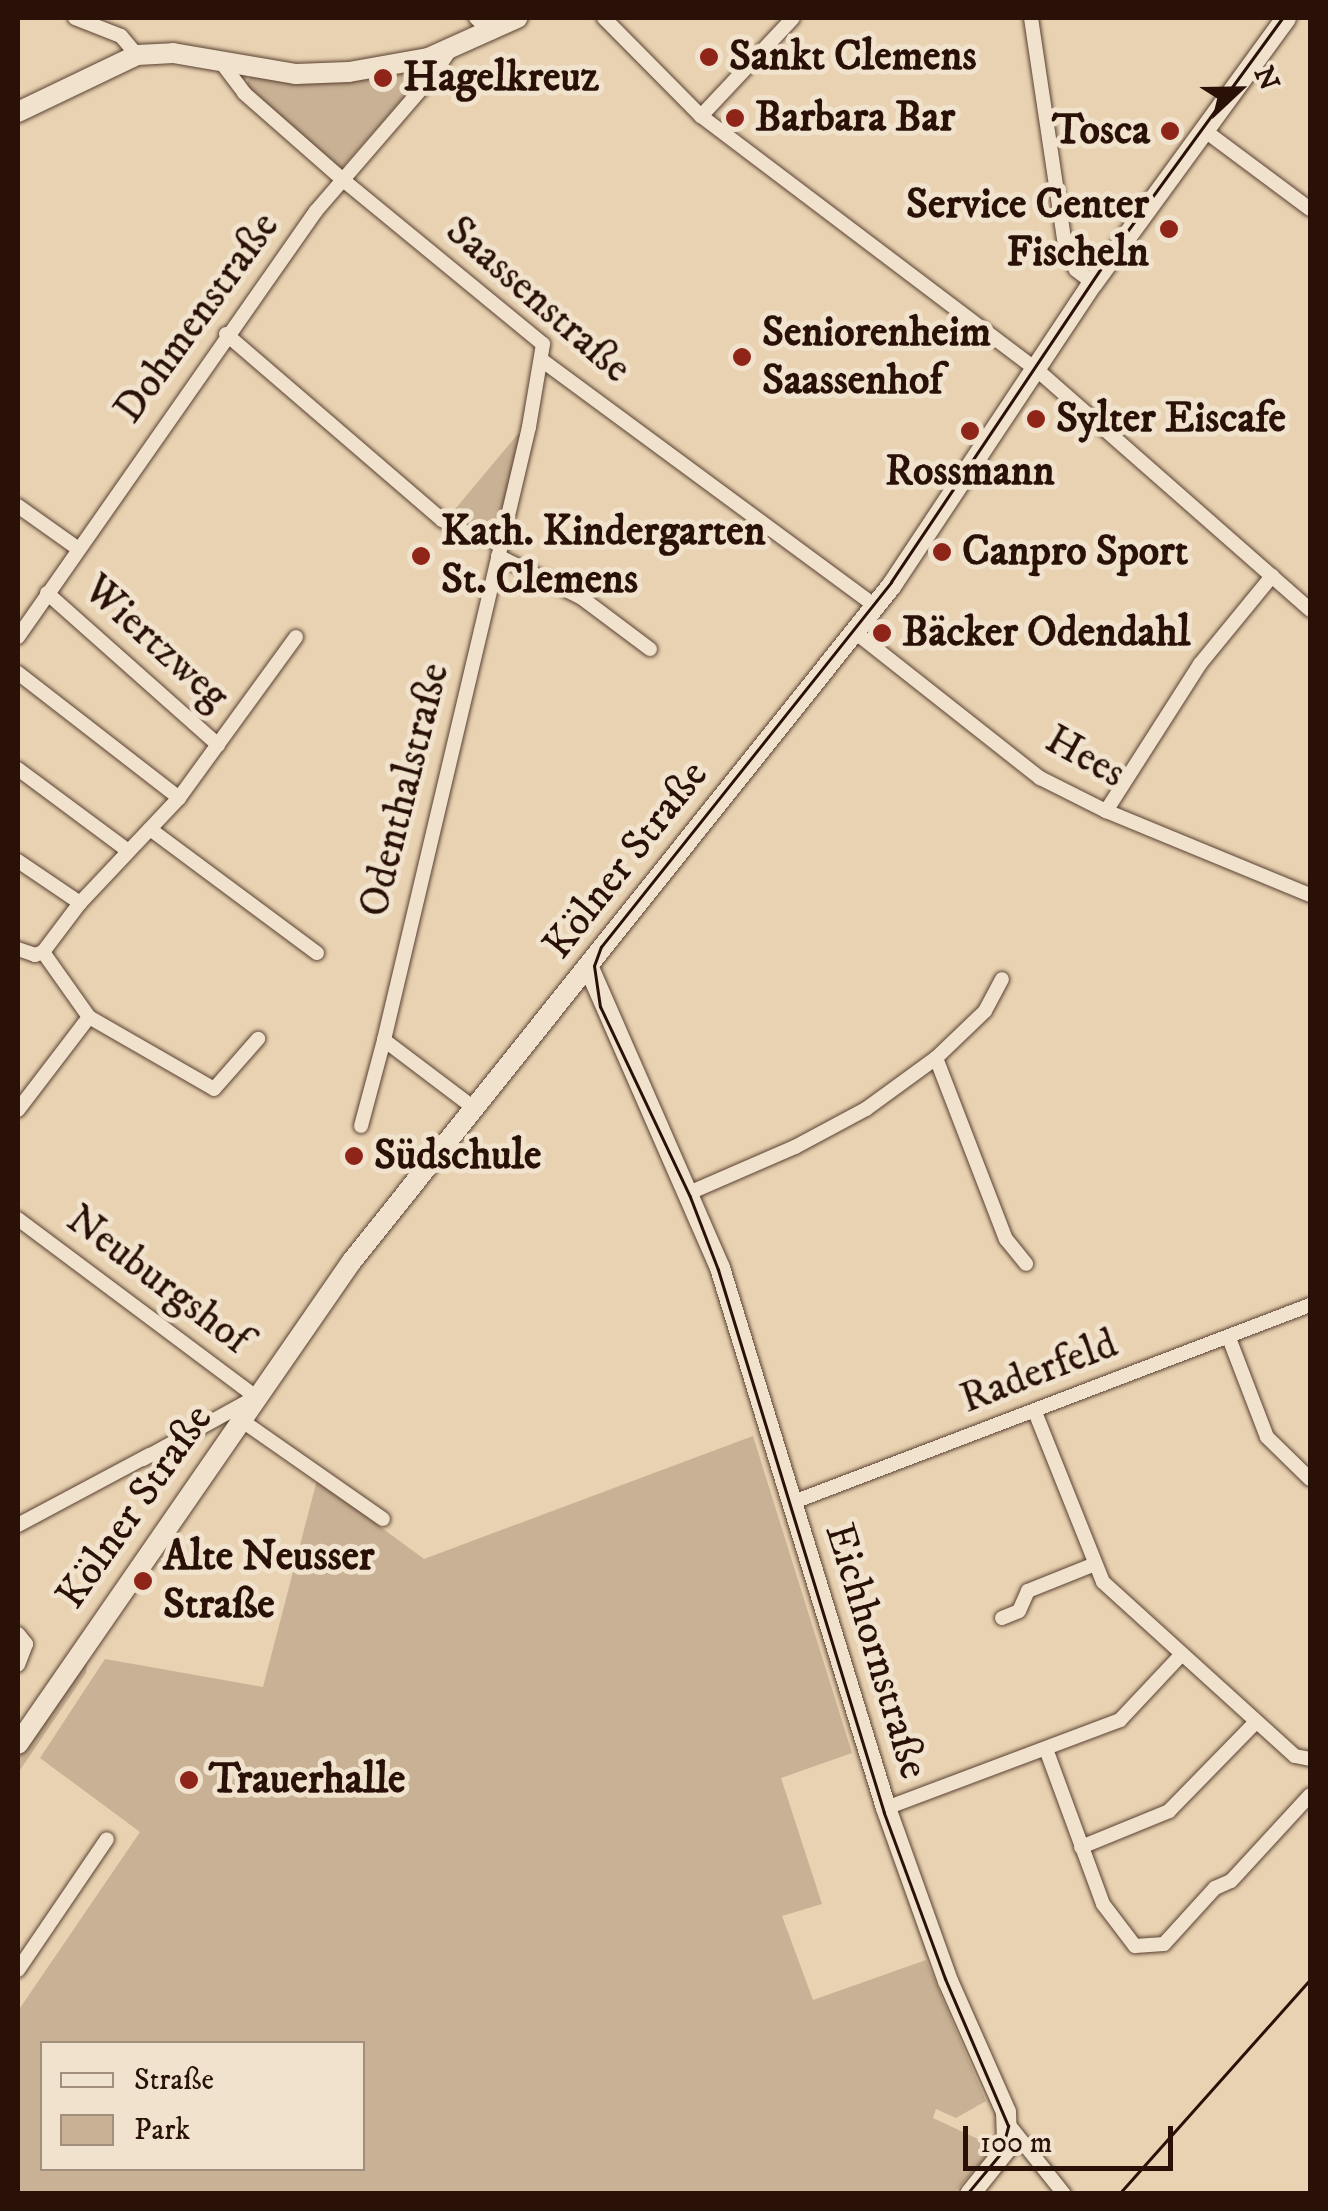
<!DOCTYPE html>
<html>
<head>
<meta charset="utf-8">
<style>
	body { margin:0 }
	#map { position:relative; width:1328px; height:2211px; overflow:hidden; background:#e8d2b1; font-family:"IM FELL DW Pica",serif }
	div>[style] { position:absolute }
	.green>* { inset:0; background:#c8b194 }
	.roads { filter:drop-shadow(0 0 2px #5a4132) drop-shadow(0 0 2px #5a4132) }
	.street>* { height:14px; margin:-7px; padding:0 7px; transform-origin:7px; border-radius:7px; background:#f0e2cc }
	.secondary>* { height:20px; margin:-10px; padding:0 10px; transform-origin:10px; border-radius:10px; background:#f0e2cc }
	.tram>* { height:2.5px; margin:-1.25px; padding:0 1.25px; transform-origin:1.25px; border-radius:1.25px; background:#2a1107 }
	.dots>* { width:28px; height:28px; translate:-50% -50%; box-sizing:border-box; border:5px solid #f0e2cc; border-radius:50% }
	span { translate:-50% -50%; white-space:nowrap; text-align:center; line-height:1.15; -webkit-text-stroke:10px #f0e2cc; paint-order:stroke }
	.poi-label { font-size:42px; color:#2a1107; font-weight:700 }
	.left { translate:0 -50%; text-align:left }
	.right { translate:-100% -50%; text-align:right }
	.street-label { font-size:42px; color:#2a1107 }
	.frame { position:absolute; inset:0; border:20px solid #2a1107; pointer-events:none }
	.legend { position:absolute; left:40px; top:2041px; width:325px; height:130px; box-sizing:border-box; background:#f0e2cc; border:2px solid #a18e7d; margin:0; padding:12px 18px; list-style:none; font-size:30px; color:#2a1107 }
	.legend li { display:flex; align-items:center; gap:20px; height:50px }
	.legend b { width:50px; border:2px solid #a18e7d }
	.north { position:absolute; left:1188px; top:40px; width:100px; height:100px; -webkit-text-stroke:8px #f0e2cc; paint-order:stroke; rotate:68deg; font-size:28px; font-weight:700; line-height:40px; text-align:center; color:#2a1107 }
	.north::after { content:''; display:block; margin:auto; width:35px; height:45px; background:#2a1107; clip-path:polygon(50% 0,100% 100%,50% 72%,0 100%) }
	.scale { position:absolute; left:963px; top:2126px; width:210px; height:45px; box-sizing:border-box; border:5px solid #2a1107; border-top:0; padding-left:12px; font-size:30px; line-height:35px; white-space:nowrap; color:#2a1107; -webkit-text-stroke:8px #f0e2cc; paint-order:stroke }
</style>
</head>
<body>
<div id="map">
	<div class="green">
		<div style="clip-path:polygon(412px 70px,421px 74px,420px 79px,340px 170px,245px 87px,251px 75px)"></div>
		<div style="clip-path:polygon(518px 434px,523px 435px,504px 511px,492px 524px,477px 527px,451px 514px)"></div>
		<div style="clip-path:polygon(evenodd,753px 1436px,852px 1753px,781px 1778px,822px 1904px,782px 1916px,813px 2000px,926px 1960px,986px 2101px,956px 2118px,936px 2109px,933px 2118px,995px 2147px,954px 2193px,18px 2194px,18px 2011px,140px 1832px,40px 1758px,105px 1659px,263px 1687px,317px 1480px,424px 1559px,753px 1436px,42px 2044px,362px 2044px,362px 2168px,42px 2168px,42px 2044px)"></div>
		<div style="clip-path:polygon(88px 1655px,86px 1673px,18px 1773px,18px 1758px)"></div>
	</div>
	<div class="roads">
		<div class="street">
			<div style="left:75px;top:18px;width:49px;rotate:21.4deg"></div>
			<div style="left:121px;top:36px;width:25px;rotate:50deg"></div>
			<div style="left:476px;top:18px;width:21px;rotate:43deg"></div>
			<div style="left:604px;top:18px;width:138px;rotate:45.3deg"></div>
			<div style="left:701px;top:116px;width:420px;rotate:37.1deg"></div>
			<div style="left:1036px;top:369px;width:365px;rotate:41.3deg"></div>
			<div style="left:1031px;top:18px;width:236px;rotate:81.5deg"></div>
			<div style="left:1066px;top:251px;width:21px;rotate:62deg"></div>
			<div style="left:1076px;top:270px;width:21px;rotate:37deg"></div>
			<div style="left:221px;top:62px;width:39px;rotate:53deg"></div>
			<div style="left:244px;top:93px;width:130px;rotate:41.3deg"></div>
			<div style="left:342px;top:179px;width:260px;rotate:39.4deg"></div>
			<div style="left:543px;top:344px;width:84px;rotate:99.6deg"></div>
			<div style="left:529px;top:427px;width:630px;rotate:103.31deg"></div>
			<div style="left:384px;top:1040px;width:113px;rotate:37.1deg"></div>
			<div style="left:701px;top:116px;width:134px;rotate:-46.8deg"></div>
			<div style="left:1204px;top:130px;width:132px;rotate:36.7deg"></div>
			<div style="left:226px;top:334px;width:285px;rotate:40.7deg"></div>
			<div style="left:442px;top:520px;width:35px;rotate:27deg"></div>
			<div style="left:473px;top:536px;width:29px;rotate:12deg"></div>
			<div style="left:543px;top:361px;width:413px;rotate:36.4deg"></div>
			<div style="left:18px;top:506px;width:72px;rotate:35.4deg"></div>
			<div style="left:498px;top:556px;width:94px;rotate:26.6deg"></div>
			<div style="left:582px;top:598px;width:85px;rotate:36.9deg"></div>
			<div style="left:47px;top:593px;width:229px;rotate:41.6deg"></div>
			<div style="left:855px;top:632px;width:236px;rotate:38.3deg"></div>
			<div style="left:1040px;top:778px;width:74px;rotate:26.6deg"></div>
			<div style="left:1106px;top:811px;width:221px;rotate:22.4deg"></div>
			<div style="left:18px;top:637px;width:520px;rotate:-55.03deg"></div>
			<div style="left:316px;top:211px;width:176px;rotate:-49.2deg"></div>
			<div style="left:431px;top:78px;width:32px;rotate:-56deg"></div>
			<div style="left:18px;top:673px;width:204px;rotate:37.8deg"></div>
			<div style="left:18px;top:769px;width:136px;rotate:36.6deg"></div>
			<div style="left:1106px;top:811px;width:174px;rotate:-57.4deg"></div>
			<div style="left:1200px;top:664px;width:114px;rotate:-50.7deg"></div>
			<div style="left:150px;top:829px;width:208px;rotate:36.6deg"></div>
			<div style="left:18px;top:861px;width:75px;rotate:34.1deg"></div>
			<div style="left:18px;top:949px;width:18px;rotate:19deg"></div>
			<div style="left:35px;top:955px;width:9px;rotate:-21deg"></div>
			<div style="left:89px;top:1017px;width:144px;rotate:29.9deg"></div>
			<div style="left:214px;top:1089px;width:67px;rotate:-48.7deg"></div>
			<div style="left:936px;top:1058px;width:194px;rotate:68.9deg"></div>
			<div style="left:1006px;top:1239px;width:32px;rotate:51deg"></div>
			<div style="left:18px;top:1110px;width:117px;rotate:-52.6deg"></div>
			<div style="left:89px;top:1017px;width:80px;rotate:-125.3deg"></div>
			<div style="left:43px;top:952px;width:61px;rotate:-52.9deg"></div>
			<div style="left:80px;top:903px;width:144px;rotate:-46.7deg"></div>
			<div style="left:179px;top:798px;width:199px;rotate:-54deg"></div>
			<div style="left:361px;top:1126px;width:89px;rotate:-75deg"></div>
			<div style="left:689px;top:1193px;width:116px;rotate:-23.5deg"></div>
			<div style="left:795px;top:1147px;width:81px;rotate:-28.2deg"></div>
			<div style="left:866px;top:1109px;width:87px;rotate:-36.1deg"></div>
			<div style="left:936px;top:1058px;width:68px;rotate:-43.8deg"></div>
			<div style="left:985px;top:1011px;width:36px;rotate:-62deg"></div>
			<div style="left:18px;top:1219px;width:297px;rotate:36.8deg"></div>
			<div style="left:256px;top:1397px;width:129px;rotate:151.2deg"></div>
			<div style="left:1229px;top:1338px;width:106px;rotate:69deg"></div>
			<div style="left:1267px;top:1437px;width:60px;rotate:44.3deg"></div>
			<div style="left:1035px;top:1412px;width:183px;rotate:68.2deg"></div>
			<div style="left:1103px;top:1582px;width:259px;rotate:42.2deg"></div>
			<div style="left:1295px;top:1756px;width:15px;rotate:11deg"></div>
			<div style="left:241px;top:1420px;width:173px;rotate:34.9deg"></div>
			<div style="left:791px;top:1503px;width:555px;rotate:-20.88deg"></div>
			<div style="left:18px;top:1525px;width:149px;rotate:-28.1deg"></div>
			<div style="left:1002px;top:1618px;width:18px;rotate:-22deg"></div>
			<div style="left:1019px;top:1611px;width:22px;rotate:-66deg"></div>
			<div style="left:1028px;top:1591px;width:72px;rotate:-21.9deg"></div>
			<div style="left:18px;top:1634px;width:13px;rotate:51deg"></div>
			<div style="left:26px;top:1644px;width:22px;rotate:111deg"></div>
			<div style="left:1046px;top:1749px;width:165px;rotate:69.8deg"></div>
			<div style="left:1103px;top:1904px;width:53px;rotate:52.7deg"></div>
			<div style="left:1135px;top:1946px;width:29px;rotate:-4deg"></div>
			<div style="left:1164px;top:1944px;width:76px;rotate:-47.7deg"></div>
			<div style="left:1215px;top:1888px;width:17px;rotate:-24deg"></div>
			<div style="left:1231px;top:1881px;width:117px;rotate:-47.4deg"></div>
			<div style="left:886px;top:1808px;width:250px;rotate:-20.6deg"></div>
			<div style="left:1120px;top:1720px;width:89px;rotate:-46.8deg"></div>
			<div style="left:1081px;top:1847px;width:95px;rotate:-22.2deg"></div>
			<div style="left:1169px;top:1811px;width:124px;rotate:-45.7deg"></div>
			<div style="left:18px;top:1970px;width:158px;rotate:-55.8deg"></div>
			<div style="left:1009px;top:2125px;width:88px;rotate:51.4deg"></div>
		</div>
		<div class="secondary">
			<div style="left:18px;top:112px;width:132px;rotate:-25.6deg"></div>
			<div style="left:137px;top:55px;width:36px;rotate:-3deg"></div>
			<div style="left:173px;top:53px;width:125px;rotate:9.7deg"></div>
			<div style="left:296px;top:74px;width:53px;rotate:-2.2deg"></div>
			<div style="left:349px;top:72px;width:80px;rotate:-10deg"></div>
			<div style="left:428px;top:58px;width:98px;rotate:-24.2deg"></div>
			<div style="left:589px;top:968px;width:327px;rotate:66.4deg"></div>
			<div style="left:720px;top:1268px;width:565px;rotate:72.91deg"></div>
			<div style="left:886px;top:1808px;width:184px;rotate:70.3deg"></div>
			<div style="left:948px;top:1981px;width:143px;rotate:66.1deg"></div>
			<div style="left:1006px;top:2112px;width:36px;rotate:88deg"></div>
			<div style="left:1007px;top:2148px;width:59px;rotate:128.8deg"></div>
			<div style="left:18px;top:1744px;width:587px;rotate:-55.34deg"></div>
			<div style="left:352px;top:1261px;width:865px;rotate:-51.38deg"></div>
			<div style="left:892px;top:585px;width:363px;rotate:-56.4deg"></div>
			<div style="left:1093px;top:283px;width:328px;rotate:-53.9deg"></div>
		</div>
	</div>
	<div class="tram">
		<div style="left:967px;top:2194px;width:53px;rotate:-50.3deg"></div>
		<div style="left:1001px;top:2153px;width:28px;rotate:-75deg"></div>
		<div style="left:1008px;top:2126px;width:160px;rotate:-113.2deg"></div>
		<div style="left:945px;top:1979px;width:177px;rotate:-110.2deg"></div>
		<div style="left:884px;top:1813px;width:568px;rotate:-107deg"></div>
		<div style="left:718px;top:1270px;width:78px;rotate:-111deg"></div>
		<div style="left:690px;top:1197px;width:210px;rotate:-115.3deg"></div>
		<div style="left:600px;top:1007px;width:41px;rotate:-98.3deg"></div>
		<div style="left:594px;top:966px;width:20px;rotate:-70deg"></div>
		<div style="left:601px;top:947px;width:466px;rotate:-51.5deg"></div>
		<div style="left:891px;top:582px;width:399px;rotate:-56.2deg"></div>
		<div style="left:1113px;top:251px;width:288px;rotate:-54deg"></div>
		<div style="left:1119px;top:2194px;width:287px;rotate:-48.3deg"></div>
	</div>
	<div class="dots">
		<div style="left:709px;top:57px;background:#8f2418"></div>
		<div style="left:383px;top:78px;background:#8f2418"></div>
		<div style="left:735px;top:118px;background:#8f2418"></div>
		<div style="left:1170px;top:131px;background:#8f2418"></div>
		<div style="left:1169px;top:229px;background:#8f2418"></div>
		<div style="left:742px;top:357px;background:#8f2418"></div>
		<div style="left:1036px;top:419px;background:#8f2418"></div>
		<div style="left:970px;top:431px;background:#8f2418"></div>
		<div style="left:942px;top:552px;background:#8f2418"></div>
		<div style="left:421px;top:556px;background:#8f2418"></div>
		<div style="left:882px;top:633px;background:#8f2418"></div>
		<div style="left:354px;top:1156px;background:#8f2418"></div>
		<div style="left:143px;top:1581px;background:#8f2418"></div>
		<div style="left:189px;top:1780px;background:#8f2418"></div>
	</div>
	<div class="poi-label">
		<span class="left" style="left:729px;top:57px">Sankt Clemens</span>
		<span class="left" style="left:403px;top:78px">Hagelkreuz</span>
		<span class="left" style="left:755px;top:118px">Barbara Bar</span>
		<span class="right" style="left:1150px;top:131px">Tosca</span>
		<span class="right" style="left:1149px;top:229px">Service Center<br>Fischeln</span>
		<span class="left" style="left:762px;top:357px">Seniorenheim<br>Saassenhof</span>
		<span class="left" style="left:1056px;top:419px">Sylter Eiscafe</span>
		<span style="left:970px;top:472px">Rossmann</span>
		<span class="left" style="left:441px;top:556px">Kath. Kindergarten<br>St. Clemens</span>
		<span class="left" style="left:962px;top:552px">Canpro Sport</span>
		<span class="left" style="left:902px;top:633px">Bäcker Odendahl</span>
		<span class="left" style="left:374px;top:1156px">Südschule</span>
		<span class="left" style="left:163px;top:1581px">Alte Neusser<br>Straße</span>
		<span class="left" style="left:209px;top:1780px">Trauerhalle</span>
	</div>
	<div class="street-label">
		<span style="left:538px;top:300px;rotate:41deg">Saassenstraße</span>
		<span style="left:197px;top:318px;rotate:-54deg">Dohmenstraße</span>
		<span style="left:156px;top:643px;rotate:42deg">Wiertzweg</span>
		<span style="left:1085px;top:757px;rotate:29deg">Hees</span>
		<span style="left:405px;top:790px;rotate:-76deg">Odenthalstraße</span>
		<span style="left:626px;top:860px;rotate:-52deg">Kölner Straße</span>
		<span style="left:158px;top:1280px;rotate:37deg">Neuburgshof</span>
		<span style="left:1039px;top:1372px;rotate:-21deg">Raderfeld</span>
		<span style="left:135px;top:1507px;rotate:-55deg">Kölner Straße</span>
		<span style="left:876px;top:1651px;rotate:73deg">Eichhornstraße</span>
	</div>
	<div class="frame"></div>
	<ul class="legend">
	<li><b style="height:12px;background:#f0e2cc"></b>Straße</li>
	<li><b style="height:28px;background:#c8b194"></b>Park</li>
	</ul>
	<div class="north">N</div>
	<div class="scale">100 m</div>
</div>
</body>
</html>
